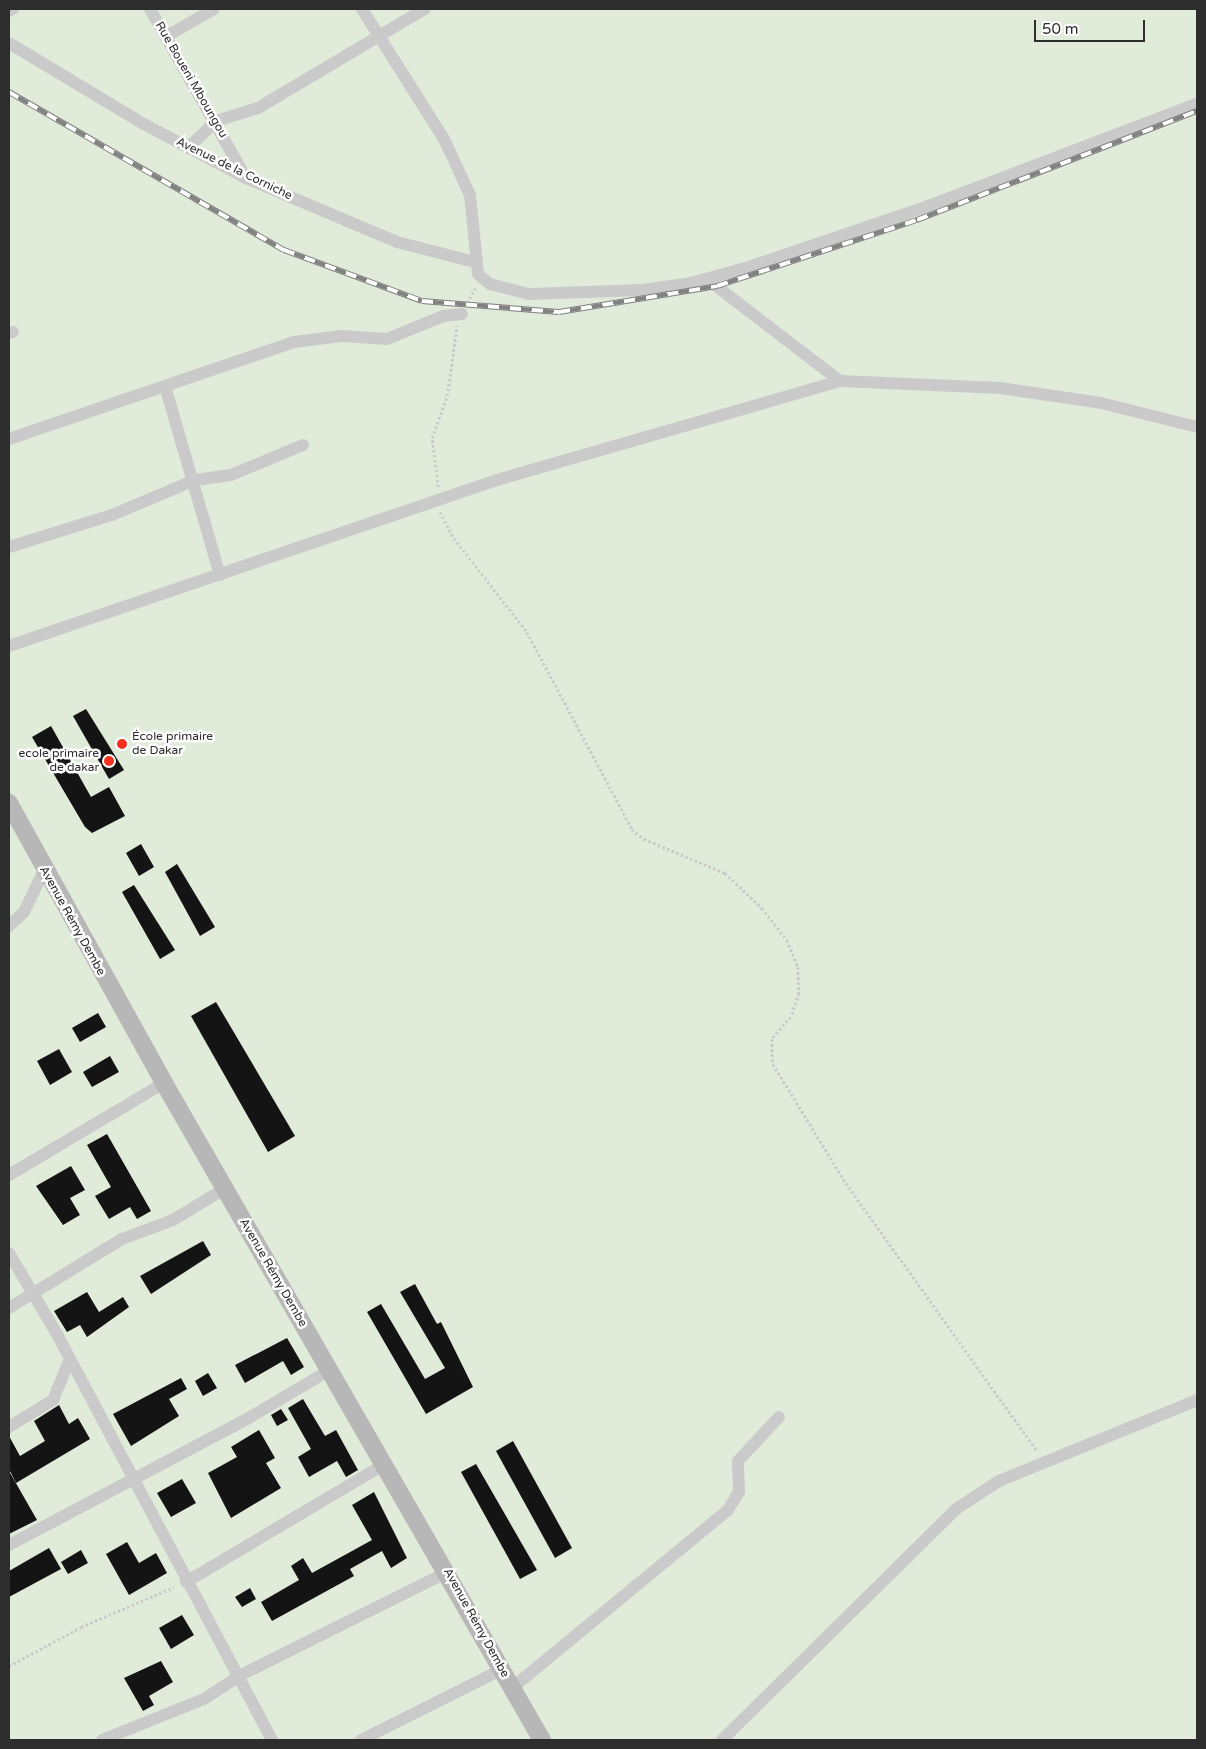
<!DOCTYPE html>
<html>
<head>
<meta charset="utf-8">
<style>
	body { margin:0 }
	#map { position:relative; width:1206px; height:1749px; overflow:hidden; background:#fff; font-family:"Varela Round",sans-serif }
	div>[style] { position:absolute }
	.green>* { inset:0; background:#e0ecd9 }
	.building>* { inset:0; background:#141414 }
	.path>* { height:2.5px; margin-top:-1.25px; transform-origin:0; background:repeating-linear-gradient(90deg,#cacaca 0 2.5px,transparent 0 5px) }
	.street>* { height:12px; margin:-6px; padding:0 6px; transform-origin:6px; border-radius:6px; background:#cacaca }
	.secondary>* { height:18px; margin:-9px; padding:0 9px; transform-origin:9px; border-radius:9px; background:#b7b7b7 }
	.rail>* { height:5.5px; margin-top:-2.75px; transform-origin:0; background:repeating-linear-gradient(90deg,#fff 0 11px,#828282 0 22px); box-sizing:border-box; border-block:1px solid #828282 }
	.dots>* { width:14px; height:14px; translate:-50% -50%; box-sizing:border-box; border:2px solid #fff; border-radius:50% }
	span { translate:-50% -50%; white-space:nowrap; text-align:center; line-height:1.15; -webkit-text-stroke:5px #fff; paint-order:stroke }
	.street-label { font-size:12px; color:#2d2d2d }
	.poi-label { font-size:12px; color:#2d2d2d }
	.left { translate:0 -50%; text-align:left }
	.right { translate:-100% -50%; text-align:right }
	.frame { position:absolute; inset:0; border:10px solid #2d2d2d; pointer-events:none }
	.scale { position:absolute; left:1034px; top:20px; width:111px; height:22px; box-sizing:border-box; border:2px solid #2d2d2d; border-top:0; padding-left:6px; font-size:15px; line-height:18px; white-space:nowrap; color:#2d2d2d; -webkit-text-stroke:4px #fff; paint-order:stroke }
</style>
</head>
<body>
<div id="map">
	<div class="green">
		<div style="clip-path:polygon(9px 9px,1197px 9px,1197px 1740px,9px 1740px)"></div>
	</div>
	<div class="building">
		<div style="clip-path:polygon(86px 709px,124px 770px,109px 779px,73px 716px)"></div>
		<div style="clip-path:polygon(51px 726px,91px 797px,109px 787px,125px 816px,92px 833px,85px 827px,32px 737px)"></div>
		<div style="clip-path:polygon(141px 844px,154px 867px,139px 876px,126px 853px)"></div>
		<div style="clip-path:polygon(177px 864px,215px 927px,200px 936px,165px 872px)"></div>
		<div style="clip-path:polygon(134px 885px,175px 950px,160px 959px,122px 892px)"></div>
		<div style="clip-path:polygon(216px 1002px,295px 1136px,268px 1152px,191px 1016px)"></div>
		<div style="clip-path:polygon(98px 1013px,106px 1027px,80px 1042px,72px 1028px)"></div>
		<div style="clip-path:polygon(59px 1049px,72px 1072px,50px 1085px,37px 1061px)"></div>
		<div style="clip-path:polygon(110px 1056px,119px 1072px,92px 1087px,83px 1072px)"></div>
		<div style="clip-path:polygon(107px 1134px,151px 1211px,137px 1219px,130px 1207px,109px 1219px,95px 1196px,111px 1187px,87px 1145px)"></div>
		<div style="clip-path:polygon(71px 1166px,85px 1190px,70px 1198px,80px 1215px,63px 1225px,36px 1186px)"></div>
		<div style="clip-path:polygon(203px 1241px,211px 1255px,151px 1294px,140px 1276px)"></div>
		<div style="clip-path:polygon(415px 1284px,437px 1324px,441px 1322px,473px 1387px,426px 1414px,367px 1312px,381px 1304px,425px 1379px,445px 1368px,400px 1292px)"></div>
		<div style="clip-path:polygon(87px 1292px,99px 1312px,123px 1297px,129px 1307px,87px 1337px,80px 1325px,67px 1332px,54px 1311px)"></div>
		<div style="clip-path:polygon(287px 1338px,304px 1367px,291px 1375px,283px 1361px,245px 1383px,235px 1365px)"></div>
		<div style="clip-path:polygon(208px 1373px,217px 1388px,203px 1396px,195px 1381px)"></div>
		<div style="clip-path:polygon(181px 1378px,187px 1389px,169px 1399px,179px 1416px,131px 1446px,113px 1414px)"></div>
		<div style="clip-path:polygon(303px 1399px,325px 1436px,336px 1430px,358px 1470px,346px 1477px,337px 1461px,309px 1477px,298px 1457px,311px 1449px,288px 1408px)"></div>
		<div style="clip-path:polygon(59px 1405px,69px 1424px,78px 1418px,90px 1439px,16px 1483px,9px 1469px,9px 1436px,20px 1456px,45px 1441px,34px 1421px)"></div>
		<div style="clip-path:polygon(281px 1409px,288px 1420px,277px 1426px,271px 1415px)"></div>
		<div style="clip-path:polygon(259px 1430px,275px 1458px,266px 1463px,281px 1488px,231px 1518px,208px 1473px,237px 1457px,231px 1447px)"></div>
		<div style="clip-path:polygon(513px 1441px,572px 1548px,555px 1558px,496px 1451px)"></div>
		<div style="clip-path:polygon(476px 1464px,537px 1570px,520px 1579px,461px 1472px)"></div>
		<div style="clip-path:polygon(9px 1471px,37px 1520px,9px 1534px)"></div>
		<div style="clip-path:polygon(182px 1479px,196px 1503px,171px 1517px,157px 1493px)"></div>
		<div style="clip-path:polygon(374px 1492px,407px 1558px,391px 1568px,382px 1551px,350px 1569px,354px 1576px,272px 1621px,261px 1602px,299px 1580px,291px 1566px,303px 1558px,312px 1573px,372px 1540px,352px 1505px)"></div>
		<div style="clip-path:polygon(127px 1542px,139px 1563px,156px 1553px,167px 1573px,129px 1595px,106px 1554px)"></div>
		<div style="clip-path:polygon(49px 1548px,61px 1569px,9px 1597px,9px 1571px)"></div>
		<div style="clip-path:polygon(81px 1550px,88px 1563px,68px 1574px,61px 1562px)"></div>
		<div style="clip-path:polygon(250px 1588px,256px 1599px,242px 1607px,235px 1597px)"></div>
		<div style="clip-path:polygon(182px 1615px,194px 1635px,171px 1649px,159px 1628px)"></div>
		<div style="clip-path:polygon(161px 1661px,173px 1682px,149px 1696px,154px 1705px,143px 1711px,124px 1678px)"></div>
	</div>
	<div class="path">
		<div style="left:467px;top:303px;width:17px;rotate:-62deg"></div>
		<div style="left:438px;top:487px;width:49px;rotate:-97deg"></div>
		<div style="left:432px;top:438px;width:45px;rotate:-70.3deg"></div>
		<div style="left:447px;top:396px;width:71px;rotate:-81.9deg"></div>
		<div style="left:440px;top:512px;width:30px;rotate:62deg"></div>
		<div style="left:454px;top:538px;width:119px;rotate:52.2deg"></div>
		<div style="left:527px;top:632px;width:223px;rotate:61.9deg"></div>
		<div style="left:632px;top:829px;width:16px;rotate:40deg"></div>
		<div style="left:644px;top:839px;width:88px;rotate:22.8deg"></div>
		<div style="left:725px;top:873px;width:51px;rotate:43.4deg"></div>
		<div style="left:762px;top:908px;width:41px;rotate:52deg"></div>
		<div style="left:787px;top:940px;width:29px;rotate:68deg"></div>
		<div style="left:798px;top:967px;width:26px;rotate:88deg"></div>
		<div style="left:799px;top:993px;width:25px;rotate:108deg"></div>
		<div style="left:791px;top:1017px;width:29px;rotate:131deg"></div>
		<div style="left:772px;top:1039px;width:25px;rotate:88deg"></div>
		<div style="left:773px;top:1064px;width:140px;rotate:58.5deg"></div>
		<div style="left:846px;top:1183px;width:329px;rotate:54.5deg"></div>
		<div style="left:9px;top:1666px;width:82px;rotate:-28.4deg"></div>
		<div style="left:81px;top:1627px;width:101px;rotate:-23.3deg"></div>
	</div>
	<div class="street">
		<div style="left:150px;top:9px;width:194px;rotate:60.4deg"></div>
		<div style="left:362px;top:9px;width:154px;rotate:57.8deg"></div>
		<div style="left:444px;top:139px;width:62px;rotate:65.1deg"></div>
		<div style="left:470px;top:195px;width:79px;rotate:84.2deg"></div>
		<div style="left:478px;top:274px;width:16px;rotate:40deg"></div>
		<div style="left:490px;top:284px;width:40px;rotate:14.4deg"></div>
		<div style="left:529px;top:294px;width:113px;rotate:-2deg"></div>
		<div style="left:642px;top:290px;width:49px;rotate:-8.1deg"></div>
		<div style="left:691px;top:283px;width:60px;rotate:-15.4deg"></div>
		<div style="left:749px;top:267px;width:189px;rotate:-18.8deg"></div>
		<div style="left:928px;top:206px;width:288px;rotate:-20.8deg"></div>
		<div style="left:9px;top:11px;width:4px;rotate:-27deg"></div>
		<div style="left:167px;top:36px;width:54px;rotate:-29.9deg"></div>
		<div style="left:9px;top:43px;width:155px;rotate:31deg"></div>
		<div style="left:142px;top:123px;width:118px;rotate:27.9deg"></div>
		<div style="left:246px;top:178px;width:164px;rotate:23deg"></div>
		<div style="left:397px;top:242px;width:81px;rotate:14.4deg"></div>
		<div style="left:188px;top:148px;width:39px;rotate:-44deg"></div>
		<div style="left:216px;top:121px;width:44px;rotate:-17.2deg"></div>
		<div style="left:258px;top:108px;width:194px;rotate:-30.7deg"></div>
		<div style="left:707px;top:279px;width:168px;rotate:37.5deg"></div>
		<div style="left:9px;top:333px;width:4px;rotate:-14deg"></div>
		<div style="left:165px;top:386px;width:197px;rotate:73.8deg"></div>
		<div style="left:9px;top:439px;width:301px;rotate:-18.8deg"></div>
		<div style="left:294px;top:342px;width:48px;rotate:-7.1deg"></div>
		<div style="left:342px;top:336px;width:45px;rotate:3.8deg"></div>
		<div style="left:387px;top:339px;width:61px;rotate:-22.3deg"></div>
		<div style="left:443px;top:316px;width:19px;rotate:-6deg"></div>
		<div style="left:9px;top:547px;width:108px;rotate:-17.3deg"></div>
		<div style="left:112px;top:515px;width:90px;rotate:-22.9deg"></div>
		<div style="left:195px;top:480px;width:36px;rotate:-8deg"></div>
		<div style="left:231px;top:475px;width:78px;rotate:-22.6deg"></div>
		<div style="left:9px;top:646px;width:515px;rotate:-18.79deg"></div>
		<div style="left:497px;top:480px;width:357px;rotate:-16.1deg"></div>
		<div style="left:840px;top:381px;width:160px;rotate:2.5deg"></div>
		<div style="left:1000px;top:388px;width:102px;rotate:8.4deg"></div>
		<div style="left:1101px;top:403px;width:99px;rotate:14deg"></div>
		<div style="left:9px;top:926px;width:21px;rotate:-43deg"></div>
		<div style="left:24px;top:912px;width:47px;rotate:-64.5deg"></div>
		<div style="left:9px;top:1175px;width:180px;rotate:-30.7deg"></div>
		<div style="left:9px;top:1253px;width:96px;rotate:59.4deg"></div>
		<div style="left:58px;top:1336px;width:457px;rotate:62.1deg"></div>
		<div style="left:9px;top:1308px;width:132px;rotate:-31.4deg"></div>
		<div style="left:122px;top:1239px;width:54px;rotate:-20.4deg"></div>
		<div style="left:173px;top:1220px;width:60px;rotate:-31.3deg"></div>
		<div style="left:9px;top:1427px;width:52px;rotate:-31.5deg"></div>
		<div style="left:53px;top:1400px;width:44px;rotate:-67.5deg"></div>
		<div style="left:9px;top:1545px;width:269px;rotate:-27.9deg"></div>
		<div style="left:247px;top:1419px;width:96px;rotate:-30.6deg"></div>
		<div style="left:186px;top:1582px;width:231px;rotate:-30.7deg"></div>
		<div style="left:512px;top:1688px;width:280px;rotate:-39.5deg"></div>
		<div style="left:728px;top:1510px;width:21px;rotate:-59deg"></div>
		<div style="left:739px;top:1492px;width:31px;rotate:-92deg"></div>
		<div style="left:738px;top:1461px;width:60px;rotate:-47deg"></div>
		<div style="left:102px;top:1740px;width:110px;rotate:-21.9deg"></div>
		<div style="left:204px;top:1699px;width:44px;rotate:-33deg"></div>
		<div style="left:241px;top:1675px;width:231px;rotate:-26.5deg"></div>
		<div style="left:361px;top:1740px;width:157px;rotate:-26.6deg"></div>
		<div style="left:722px;top:1740px;width:329px;rotate:-44.6deg"></div>
		<div style="left:956px;top:1509px;width:51px;rotate:-33.1deg"></div>
		<div style="left:999px;top:1481px;width:214px;rotate:-22.2deg"></div>
	</div>
	<div class="secondary">
		<div style="left:9px;top:803px;width:320px;rotate:61deg"></div>
		<div style="left:164px;top:1083px;width:758px;rotate:60.09deg"></div>
	</div>
	<div class="rail">
		<div style="left:9px;top:92px;width:317px;rotate:29.9deg"></div>
		<div style="left:284px;top:250px;width:147px;rotate:20.3deg"></div>
		<div style="left:422px;top:301px;width:137px;rotate:4.6deg"></div>
		<div style="left:559px;top:312px;width:160px;rotate:-9.3deg"></div>
		<div style="left:717px;top:286px;width:211px;rotate:-18.3deg"></div>
		<div style="left:917px;top:220px;width:300px;rotate:-21.3deg"></div>
	</div>
	<div class="dots">
		<div style="left:122px;top:744px;background:#f6301d"></div>
		<div style="left:109px;top:761px;background:#f6301d"></div>
	</div>
	<div class="street-label">
		<span style="left:191px;top:80px;rotate:60deg">Rue Boueni Mboungou</span>
		<span style="left:234px;top:169px;rotate:26deg">Avenue de la Corniche</span>
		<span style="left:72px;top:921px;rotate:61deg">Avenue Rémy Dembe</span>
		<span style="left:273px;top:1273px;rotate:60deg">Avenue Rémy Dembe</span>
		<span style="left:476px;top:1623px;rotate:61deg">Avenue Rémy Dembe</span>
	</div>
	<div class="poi-label">
		<span class="left" style="left:132px;top:744px">École primaire<br>de Dakar</span>
		<span class="right" style="left:99px;top:761px">ecole primaire<br>de dakar</span>
	</div>
	<div class="frame"></div>
	<div class="scale">50 m</div>
</div>
</body>
</html>
